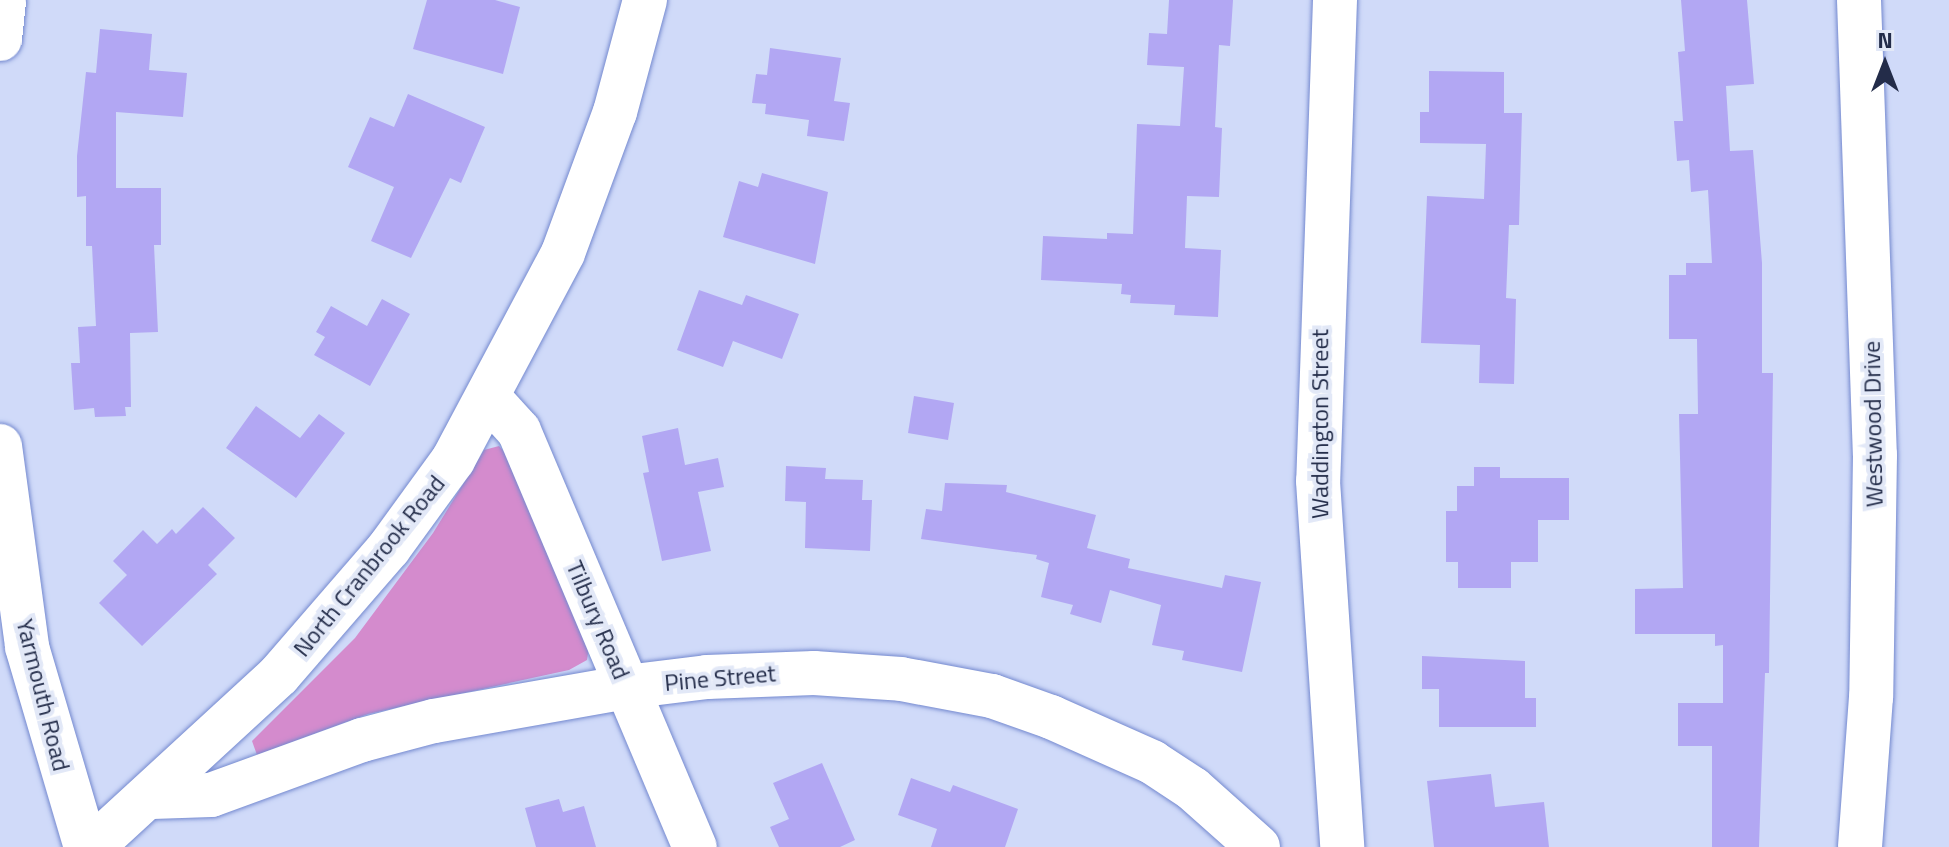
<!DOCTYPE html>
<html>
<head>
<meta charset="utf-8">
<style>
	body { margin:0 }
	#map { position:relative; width:1949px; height:847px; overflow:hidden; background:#d0daf9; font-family:"Titillium Web",sans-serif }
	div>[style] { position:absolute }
	.green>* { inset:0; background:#d48bcd }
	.building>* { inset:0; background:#b2a7f3 }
	.roads { filter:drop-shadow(0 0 2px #7489cf) drop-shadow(0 0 2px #7489cf) }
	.minor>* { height:44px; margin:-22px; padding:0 22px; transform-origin:22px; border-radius:22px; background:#fff }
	span { translate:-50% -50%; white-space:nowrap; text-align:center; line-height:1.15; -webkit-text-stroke:8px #e2e8f7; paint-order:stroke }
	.street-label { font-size:24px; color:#232c49 }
	.north { position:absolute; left:1845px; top:24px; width:80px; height:80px; -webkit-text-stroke:6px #e2e8f7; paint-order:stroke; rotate:0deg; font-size:22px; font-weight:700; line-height:32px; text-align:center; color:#232c49 }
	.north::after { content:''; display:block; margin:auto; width:28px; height:36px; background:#232c49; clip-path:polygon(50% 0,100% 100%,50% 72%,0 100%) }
</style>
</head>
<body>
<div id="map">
	<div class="green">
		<div style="clip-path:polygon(499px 446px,516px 465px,589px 647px,587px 660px,569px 670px,368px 714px,257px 755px,252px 741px,355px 638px,433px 533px,484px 450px)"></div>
	</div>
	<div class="building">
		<div style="clip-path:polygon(427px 0,495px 0,520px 7px,503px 74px,413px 49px)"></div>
		<div style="clip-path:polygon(1169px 0,1233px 0,1230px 46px,1219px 45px,1215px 127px,1222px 128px,1219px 197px,1187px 196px,1185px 248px,1221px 250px,1218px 317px,1174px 315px,1175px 305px,1130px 303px,1131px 295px,1121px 294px,1122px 284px,1041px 280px,1043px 236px,1107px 239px,1107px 233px,1133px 234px,1137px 124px,1180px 126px,1184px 67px,1147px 65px,1149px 33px,1167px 34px)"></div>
		<div style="clip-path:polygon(1681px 0,1747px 0,1754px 84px,1726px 86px,1730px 151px,1753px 150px,1762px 263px,1762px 373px,1773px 373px,1769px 673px,1765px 673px,1759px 847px,1712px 847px,1712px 746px,1678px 746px,1678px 703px,1723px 703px,1723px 645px,1715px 646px,1715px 634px,1635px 634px,1635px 589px,1683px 588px,1679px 414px,1698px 414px,1697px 339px,1669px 339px,1669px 275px,1686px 275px,1686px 263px,1712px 263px,1708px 190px,1691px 192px,1689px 160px,1677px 161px,1674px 121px,1683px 121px,1678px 52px,1685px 51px)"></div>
		<div style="clip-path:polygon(100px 29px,152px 34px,149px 70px,187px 73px,183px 117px,116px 112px,116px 188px,161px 188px,161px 245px,154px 245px,158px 332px,130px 333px,131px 407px,125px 407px,126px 416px,95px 417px,94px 408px,74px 410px,71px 363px,80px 363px,78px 327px,96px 326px,92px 246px,86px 246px,86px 196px,77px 197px,77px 156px,86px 72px,96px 73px)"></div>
		<div style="clip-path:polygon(770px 48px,841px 58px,834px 101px,850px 103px,844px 141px,807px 136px,809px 120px,765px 114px,766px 104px,752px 103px,756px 74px,767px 75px)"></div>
		<div style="clip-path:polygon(1429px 71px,1504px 72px,1504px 113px,1522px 113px,1519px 225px,1509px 225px,1506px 298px,1516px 299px,1514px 384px,1479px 383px,1480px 345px,1421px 343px,1427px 196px,1484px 199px,1486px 144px,1420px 143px,1420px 112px,1429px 112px)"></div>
		<div style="clip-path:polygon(408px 94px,485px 127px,461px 183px,450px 178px,411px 258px,371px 241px,394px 187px,348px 167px,370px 117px,394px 127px)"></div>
		<div style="clip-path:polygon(762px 173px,828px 192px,815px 264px,723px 237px,739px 181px,758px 187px)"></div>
		<div style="clip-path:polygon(699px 290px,742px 305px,746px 295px,799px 314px,782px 359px,733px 341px,723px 367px,677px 350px)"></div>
		<div style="clip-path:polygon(382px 299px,410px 314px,370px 386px,314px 355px,325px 337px,316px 332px,331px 306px,367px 326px)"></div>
		<div style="clip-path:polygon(914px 396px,954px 403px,948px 440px,908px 433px)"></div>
		<div style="clip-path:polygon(256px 406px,300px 438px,319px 414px,345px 433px,296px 498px,226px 448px)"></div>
		<div style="clip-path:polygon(678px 428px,685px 465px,718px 458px,724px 487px,698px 492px,711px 551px,662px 561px,643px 473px,649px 472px,642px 436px)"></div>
		<div style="clip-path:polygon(786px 466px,826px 468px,825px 479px,863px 480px,862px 500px,872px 500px,870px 551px,805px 548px,806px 502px,785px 501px)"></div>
		<div style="clip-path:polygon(1474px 467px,1500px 467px,1500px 478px,1569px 478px,1569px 520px,1538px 520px,1538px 562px,1511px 562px,1511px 588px,1458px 588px,1458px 562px,1446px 562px,1446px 511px,1457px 511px,1457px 486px,1474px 486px)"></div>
		<div style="clip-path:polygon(945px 483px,1007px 485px,1006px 492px,1096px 515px,1087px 548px,1130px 559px,1128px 568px,1222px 588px,1225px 575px,1261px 582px,1242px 672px,1182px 660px,1184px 651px,1152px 645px,1161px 605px,1110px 590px,1101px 623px,1070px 614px,1073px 605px,1041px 597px,1049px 563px,1036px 559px,1037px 555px,921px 539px,926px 509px,942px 511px)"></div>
		<div style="clip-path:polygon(203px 507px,235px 538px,208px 565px,217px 574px,142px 646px,99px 603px,127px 575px,113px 561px,143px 530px,157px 544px,172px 529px,176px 534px)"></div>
		<div style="clip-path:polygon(1422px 656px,1525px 661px,1525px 698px,1536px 698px,1536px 727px,1439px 727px,1439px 689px,1422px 689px)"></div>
		<div style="clip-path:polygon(822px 763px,855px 840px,840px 847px,779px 847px,770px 827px,789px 819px,773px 783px)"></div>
		<div style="clip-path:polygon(1491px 774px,1495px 807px,1544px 802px,1549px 847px,1434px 847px,1427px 781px)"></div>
		<div style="clip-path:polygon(911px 778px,950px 792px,953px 785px,1018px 809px,1005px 847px,931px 847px,937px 829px,898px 815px)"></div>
		<div style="clip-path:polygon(559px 799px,563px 812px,584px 806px,596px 847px,536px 847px,525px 808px)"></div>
	</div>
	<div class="roads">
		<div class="minor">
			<div style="left:1335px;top:0;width:481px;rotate:92deg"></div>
			<div style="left:1318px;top:481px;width:367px;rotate:86.2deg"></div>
			<div style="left:1859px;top:0;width:455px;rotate:88deg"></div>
			<div style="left:1875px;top:455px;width:242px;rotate:90.9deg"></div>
			<div style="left:1871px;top:697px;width:150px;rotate:94.2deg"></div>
			<div style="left:0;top:39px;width:39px;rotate:-84deg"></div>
			<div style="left:490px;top:399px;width:43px;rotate:47.8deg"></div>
			<div style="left:519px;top:431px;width:452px;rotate:67.1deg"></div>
			<div style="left:0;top:446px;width:203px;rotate:82.3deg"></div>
			<div style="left:27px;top:647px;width:209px;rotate:73.6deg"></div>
			<div style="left:152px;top:797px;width:59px;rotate:-1.9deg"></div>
			<div style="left:211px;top:795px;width:161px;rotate:-20deg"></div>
			<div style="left:362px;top:740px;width:74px;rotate:-14.8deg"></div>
			<div style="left:434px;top:721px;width:195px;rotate:-10deg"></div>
			<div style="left:626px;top:687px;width:82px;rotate:-7deg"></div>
			<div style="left:707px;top:677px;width:107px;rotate:-2.1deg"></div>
			<div style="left:814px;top:673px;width:87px;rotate:3.9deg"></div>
			<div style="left:901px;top:679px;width:93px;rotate:10.6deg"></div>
			<div style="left:992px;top:696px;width:63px;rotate:19.6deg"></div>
			<div style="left:1051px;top:717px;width:111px;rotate:24deg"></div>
			<div style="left:1152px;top:762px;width:49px;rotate:33.4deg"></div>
			<div style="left:1193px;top:789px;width:87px;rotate:41.7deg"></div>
			<div style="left:92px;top:847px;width:254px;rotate:-42.6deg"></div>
			<div style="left:279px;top:675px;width:168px;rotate:-49.1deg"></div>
			<div style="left:389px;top:548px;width:109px;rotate:-54deg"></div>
			<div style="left:453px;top:460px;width:234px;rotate:-62deg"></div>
			<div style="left:563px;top:253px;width:150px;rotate:-69.8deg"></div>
			<div style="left:615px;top:112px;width:116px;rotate:-75deg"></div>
		</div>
	</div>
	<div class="street-label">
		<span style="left:1320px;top:424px;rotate:-90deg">Waddington Street</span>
		<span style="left:1873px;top:424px;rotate:-91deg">Westwood Drive</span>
		<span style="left:369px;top:566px;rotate:-51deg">North Cranbrook Road</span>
		<span style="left:598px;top:620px;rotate:67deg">Tilbury Road</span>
		<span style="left:720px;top:678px;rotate:-5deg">Pine Street</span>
		<span style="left:43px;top:695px;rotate:76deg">Yarmouth Road</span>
	</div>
	<div class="north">N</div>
</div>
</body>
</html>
